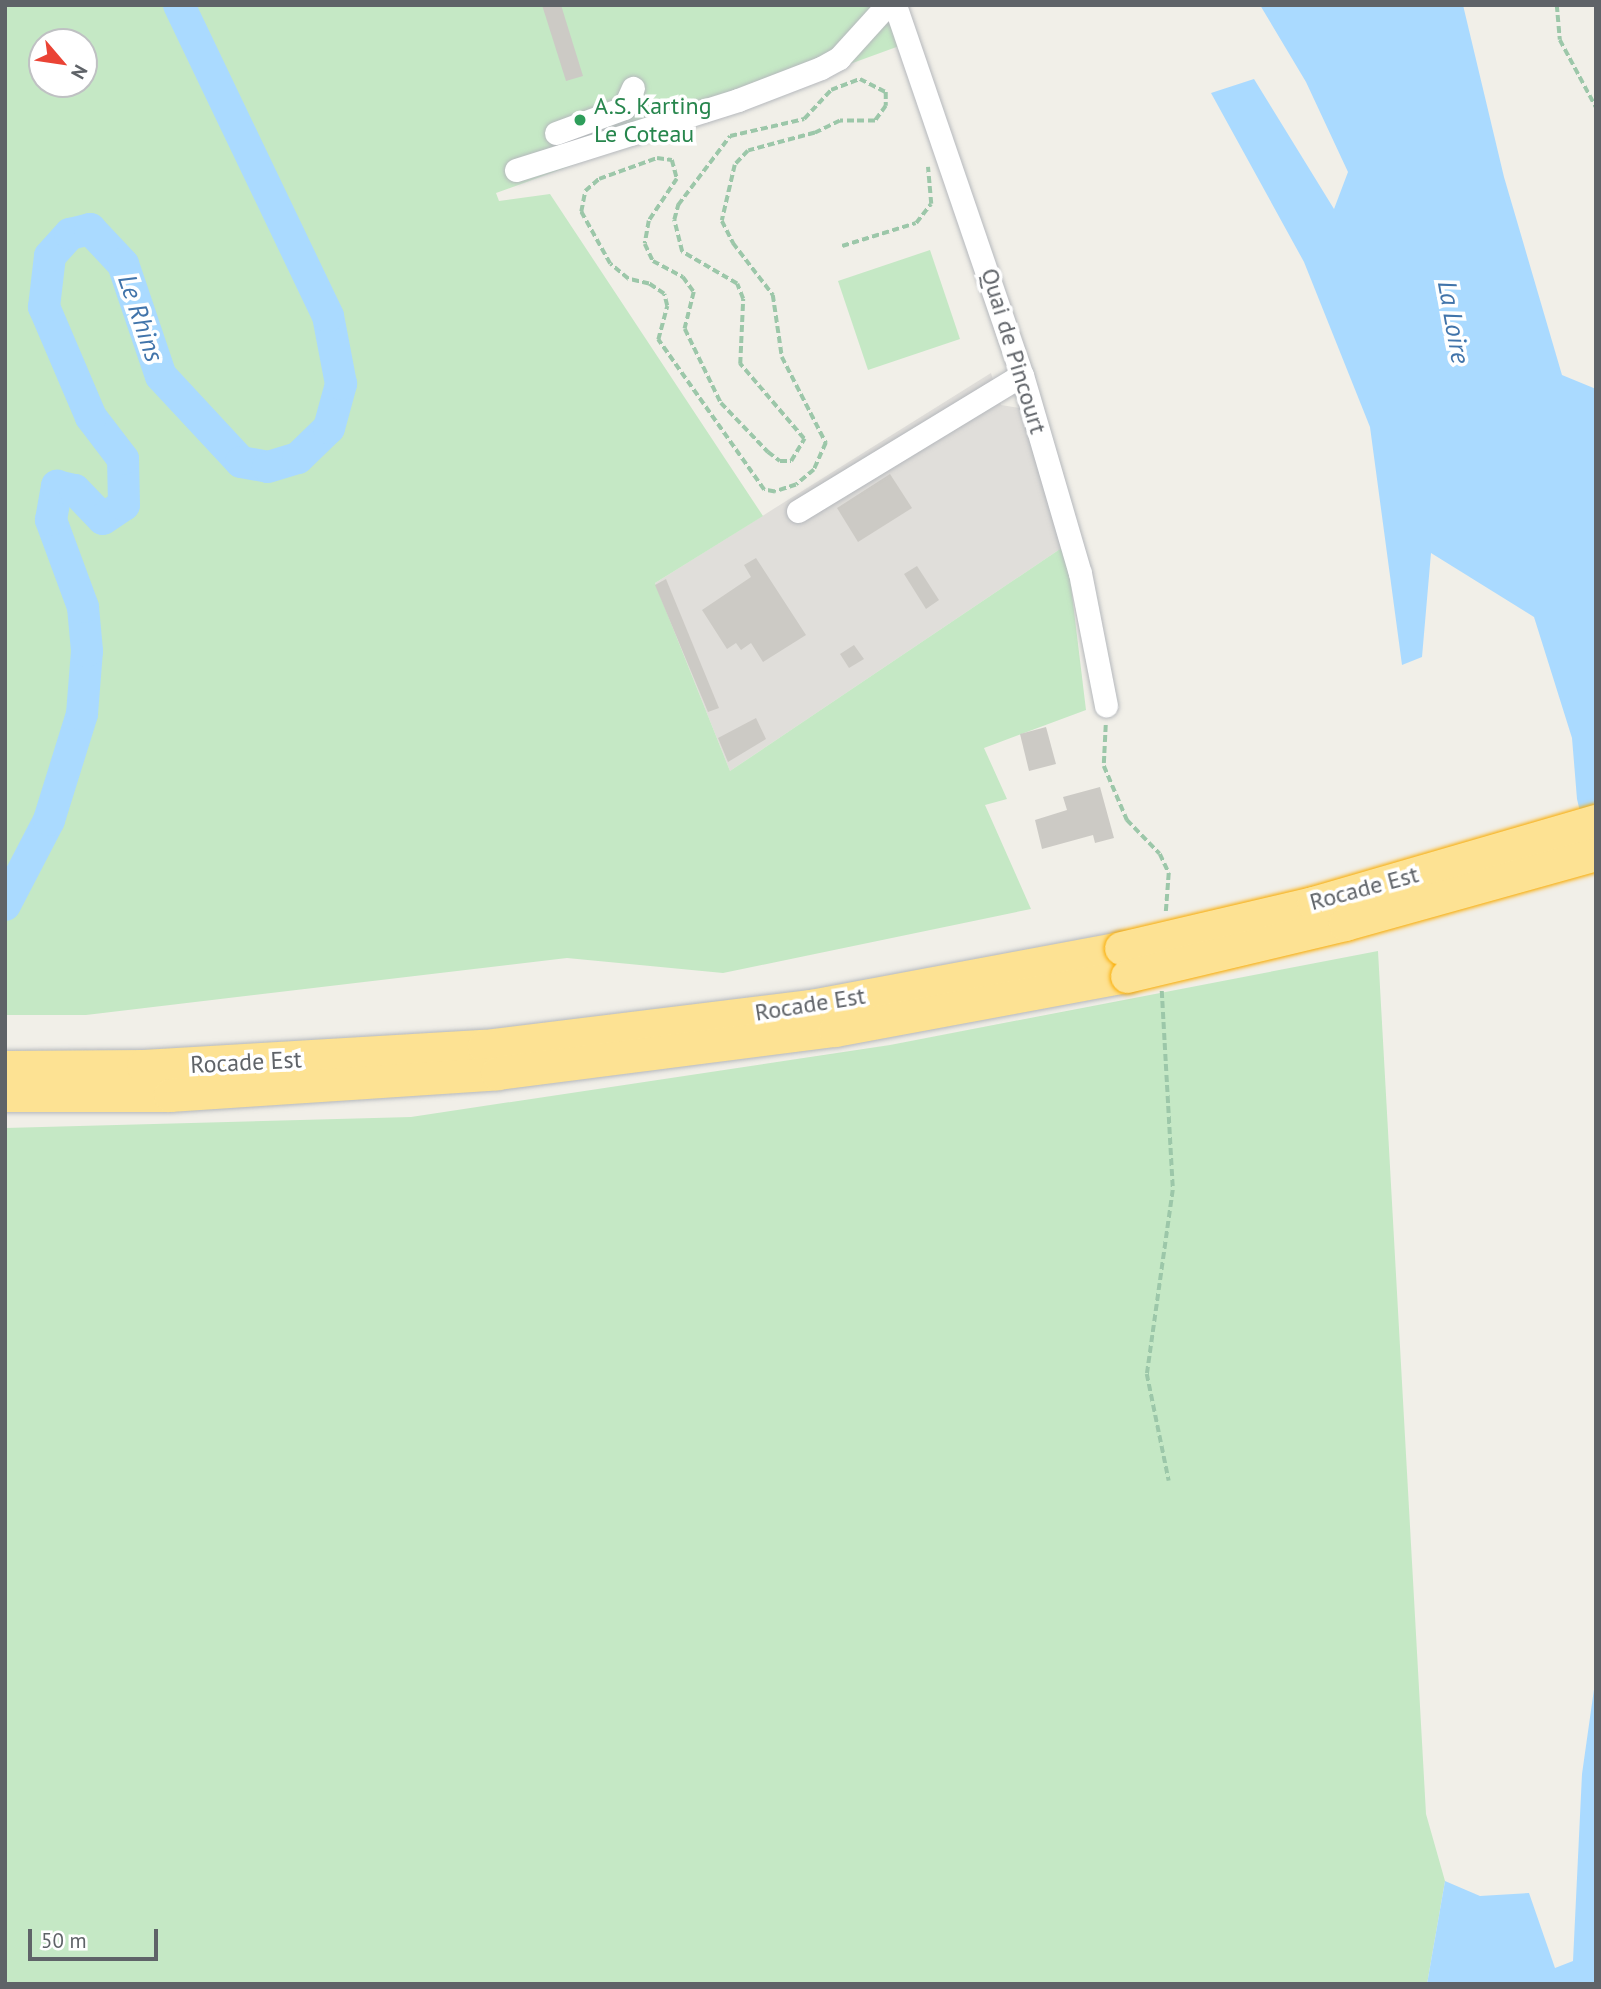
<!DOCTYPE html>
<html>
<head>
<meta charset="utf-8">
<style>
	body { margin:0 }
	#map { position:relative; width:1601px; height:1989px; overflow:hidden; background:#f1efe8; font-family:"PT Sans",sans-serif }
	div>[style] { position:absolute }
	.industrial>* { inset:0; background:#e0deda }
	.green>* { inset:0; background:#c5e8c5 }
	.water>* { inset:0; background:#aadaff }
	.river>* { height:32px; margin:-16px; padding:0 16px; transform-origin:16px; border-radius:16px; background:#aadaff }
	.building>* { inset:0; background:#cccac5 }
	.path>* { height:3.5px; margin-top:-1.75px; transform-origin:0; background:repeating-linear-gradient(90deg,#9cc7a9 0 7px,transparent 0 10.5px) }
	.roads { filter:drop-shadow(0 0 2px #b5b8bc) drop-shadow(0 0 2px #b5b8bc) }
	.minor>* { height:23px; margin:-11.5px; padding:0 11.5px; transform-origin:11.5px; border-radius:11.5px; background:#fff }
	.highway>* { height:33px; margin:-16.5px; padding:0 16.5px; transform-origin:16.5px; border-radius:16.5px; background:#fde293 }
	.bridges { filter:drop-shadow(0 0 2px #f9ab00) drop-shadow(0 0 2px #f9ab00) }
	.highway-bridge>* { height:33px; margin:-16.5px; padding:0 16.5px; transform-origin:16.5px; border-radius:16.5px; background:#fde293 }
	.dots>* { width:19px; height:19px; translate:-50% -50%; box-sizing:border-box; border:4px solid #fff; border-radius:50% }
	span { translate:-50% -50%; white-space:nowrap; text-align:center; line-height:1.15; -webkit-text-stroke:7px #fff; paint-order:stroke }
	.leisure-label { font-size:24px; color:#27864d }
	.left { translate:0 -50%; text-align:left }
	.street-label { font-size:24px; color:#5f6368 }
	.water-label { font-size:26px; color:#4174aa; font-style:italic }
	.frame { position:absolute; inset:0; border:7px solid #5f6368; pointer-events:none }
	.north { position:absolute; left:28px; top:28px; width:70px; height:70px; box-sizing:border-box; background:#fff; border:2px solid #bfc1c3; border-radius:50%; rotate:119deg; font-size:19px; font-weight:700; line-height:28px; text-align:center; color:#5f6368 }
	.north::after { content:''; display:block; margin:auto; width:24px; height:32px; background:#ea4335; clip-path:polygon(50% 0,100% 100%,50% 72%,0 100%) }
	.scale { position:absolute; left:28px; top:1929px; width:130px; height:32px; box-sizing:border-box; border:4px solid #5f6368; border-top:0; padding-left:9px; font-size:21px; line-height:24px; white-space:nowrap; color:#5f6368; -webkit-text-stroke:5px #fff; paint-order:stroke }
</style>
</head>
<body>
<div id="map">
	<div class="industrial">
		<div style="clip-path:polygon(991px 373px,1001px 405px,1025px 409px,1066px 545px,730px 771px,655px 583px)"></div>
	</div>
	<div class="green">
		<div style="clip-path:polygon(evenodd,5px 5px,887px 5px,902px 45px,496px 193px,499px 201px,550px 194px,763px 516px,655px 583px,730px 771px,1066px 545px,1086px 710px,984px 748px,1007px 799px,985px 805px,1031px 909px,723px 973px,567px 958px,86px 1015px,5px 1015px,5px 5px,42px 42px,84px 42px,84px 84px,42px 84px,42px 42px)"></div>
		<div style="clip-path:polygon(930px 250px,960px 339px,868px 370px,838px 281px)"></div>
		<div style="clip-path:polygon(1378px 951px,1426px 1814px,1445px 1881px,1427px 1984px,5px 1984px,5px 1128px,411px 1117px,890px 1045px)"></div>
	</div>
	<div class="water">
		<div style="clip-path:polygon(1260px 5px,1463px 5px,1504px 177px,1562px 375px,1596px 389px,1596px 879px,1577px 799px,1572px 738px,1534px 617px,1431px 553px,1422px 657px,1402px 665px,1370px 427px,1304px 262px,1211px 93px,1254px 79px,1334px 209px,1348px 172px,1306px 82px)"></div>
		<div style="clip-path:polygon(1596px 1675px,1596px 1984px,1427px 1984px,1445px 1881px,1480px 1896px,1529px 1893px,1555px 1968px,1573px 1961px,1582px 1774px)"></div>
	</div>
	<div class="river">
		<div style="left:5px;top:905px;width:96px;rotate:-62.6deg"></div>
		<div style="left:49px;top:820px;width:111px;rotate:-72.7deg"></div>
		<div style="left:82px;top:714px;width:63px;rotate:-85.5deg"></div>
		<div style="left:87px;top:651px;width:44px;rotate:-95.2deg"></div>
		<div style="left:83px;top:607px;width:93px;rotate:-110.2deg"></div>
		<div style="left:51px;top:520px;width:35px;rotate:-80deg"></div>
		<div style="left:57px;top:486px;width:18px;rotate:13deg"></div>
		<div style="left:75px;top:490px;width:40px;rotate:46deg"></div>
		<div style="left:103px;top:519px;width:25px;rotate:-34deg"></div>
		<div style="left:124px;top:505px;width:46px;rotate:-91.2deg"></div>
		<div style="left:123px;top:459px;width:53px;rotate:-127.3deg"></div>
		<div style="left:91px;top:417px;width:120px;rotate:-113.1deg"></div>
		<div style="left:44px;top:307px;width:51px;rotate:-83.3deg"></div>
		<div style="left:50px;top:256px;width:30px;rotate:-48deg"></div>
		<div style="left:70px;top:234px;width:21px;rotate:-14deg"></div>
		<div style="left:90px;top:229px;width:48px;rotate:46.7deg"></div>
		<div style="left:123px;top:264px;width:118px;rotate:71.3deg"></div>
		<div style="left:161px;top:376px;width:117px;rotate:47.1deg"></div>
		<div style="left:241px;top:462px;width:27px;rotate:10deg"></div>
		<div style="left:268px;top:467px;width:31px;rotate:-17deg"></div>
		<div style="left:298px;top:458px;width:43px;rotate:-44.1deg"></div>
		<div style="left:329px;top:428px;width:46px;rotate:-74.7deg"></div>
		<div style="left:341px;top:384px;width:69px;rotate:-100.8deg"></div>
		<div style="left:328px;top:316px;width:345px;rotate:-115.6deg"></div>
	</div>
	<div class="building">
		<div style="clip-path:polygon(542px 5px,561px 5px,583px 76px,566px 81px)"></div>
		<div style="clip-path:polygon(890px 474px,912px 508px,858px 542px,837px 508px)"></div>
		<div style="clip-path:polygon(756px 558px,806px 635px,763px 662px,751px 643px,741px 650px,736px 643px,727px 649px,702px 610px,751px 577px,744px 565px)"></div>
		<div style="clip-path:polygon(917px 566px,939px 600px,926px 609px,904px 574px)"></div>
		<div style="clip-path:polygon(666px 579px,719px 708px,708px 712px,655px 585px)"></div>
		<div style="clip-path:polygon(854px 645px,864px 659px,849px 668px,840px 654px)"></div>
		<div style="clip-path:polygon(756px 718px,766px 739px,728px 762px,718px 738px)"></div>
		<div style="clip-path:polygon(1046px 727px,1056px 764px,1029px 771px,1020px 734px)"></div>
		<div style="clip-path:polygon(1100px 787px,1114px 838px,1095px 843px,1093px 835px,1042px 849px,1035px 820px,1067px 810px,1063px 797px)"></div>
	</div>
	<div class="path">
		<div style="left:1557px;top:5px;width:35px;rotate:85deg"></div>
		<div style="left:1560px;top:40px;width:76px;rotate:61.8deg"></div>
		<div style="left:860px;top:79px;width:29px;rotate:27deg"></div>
		<div style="left:886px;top:92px;width:14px;rotate:90deg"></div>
		<div style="left:886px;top:106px;width:19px;rotate:126deg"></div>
		<div style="left:875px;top:121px;width:35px;rotate:180deg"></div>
		<div style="left:840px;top:121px;width:28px;rotate:154deg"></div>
		<div style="left:815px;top:133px;width:69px;rotate:165deg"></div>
		<div style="left:748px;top:151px;width:19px;rotate:133deg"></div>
		<div style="left:735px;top:165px;width:57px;rotate:103.1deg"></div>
		<div style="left:722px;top:221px;width:25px;rotate:63deg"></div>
		<div style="left:733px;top:243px;width:66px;rotate:52.4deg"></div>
		<div style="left:773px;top:295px;width:63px;rotate:81.7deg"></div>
		<div style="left:782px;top:357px;width:97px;rotate:62.9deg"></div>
		<div style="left:826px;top:443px;width:30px;rotate:114deg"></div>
		<div style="left:814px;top:470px;width:23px;rotate:140deg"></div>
		<div style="left:796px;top:485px;width:22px;rotate:162deg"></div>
		<div style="left:775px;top:492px;width:11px;rotate:-170deg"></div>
		<div style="left:764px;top:490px;width:184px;rotate:-125.2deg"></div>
		<div style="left:658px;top:340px;width:35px;rotate:-75deg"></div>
		<div style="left:667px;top:306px;width:12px;rotate:-104deg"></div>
		<div style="left:664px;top:294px;width:18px;rotate:-146deg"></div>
		<div style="left:649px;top:284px;width:22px;rotate:-167deg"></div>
		<div style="left:628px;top:279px;width:23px;rotate:-140deg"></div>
		<div style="left:610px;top:264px;width:60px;rotate:-119.1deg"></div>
		<div style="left:581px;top:212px;width:21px;rotate:-79deg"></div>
		<div style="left:585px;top:191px;width:18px;rotate:-41deg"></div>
		<div style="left:599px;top:179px;width:62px;rotate:-19.9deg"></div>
		<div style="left:657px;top:158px;width:15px;rotate:8deg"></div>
		<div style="left:672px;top:160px;width:20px;rotate:75deg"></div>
		<div style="left:677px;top:179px;width:50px;rotate:123.7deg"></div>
		<div style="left:649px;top:221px;width:23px;rotate:100deg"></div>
		<div style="left:645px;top:244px;width:19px;rotate:65deg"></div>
		<div style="left:653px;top:261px;width:34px;rotate:28deg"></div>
		<div style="left:683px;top:277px;width:19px;rotate:54deg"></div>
		<div style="left:694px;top:292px;width:38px;rotate:104deg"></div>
		<div style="left:685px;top:329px;width:82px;rotate:64.1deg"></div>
		<div style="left:721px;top:403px;width:68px;rotate:46.2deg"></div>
		<div style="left:768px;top:452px;width:15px;rotate:37deg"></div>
		<div style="left:780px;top:461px;width:11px"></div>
		<div style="left:791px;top:461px;width:26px;rotate:-59deg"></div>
		<div style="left:804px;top:439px;width:99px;rotate:-130.5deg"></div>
		<div style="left:740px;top:364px;width:65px;rotate:-87.4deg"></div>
		<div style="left:743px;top:299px;width:16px;rotate:-112deg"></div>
		<div style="left:737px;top:284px;width:64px;rotate:-149.8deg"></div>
		<div style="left:682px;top:252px;width:33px;rotate:-104deg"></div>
		<div style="left:674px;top:220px;width:16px;rotate:-75deg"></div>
		<div style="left:678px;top:205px;width:86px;rotate:-53deg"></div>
		<div style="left:730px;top:136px;width:76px;rotate:-12.9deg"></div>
		<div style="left:804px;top:119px;width:40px;rotate:-47deg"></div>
		<div style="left:831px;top:90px;width:31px;rotate:-21deg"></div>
		<div style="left:842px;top:246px;width:77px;rotate:-17.3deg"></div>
		<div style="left:916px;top:223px;width:24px;rotate:-52deg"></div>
		<div style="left:931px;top:204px;width:37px;rotate:-95deg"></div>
		<div style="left:1106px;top:725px;width:41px;rotate:92.8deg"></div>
		<div style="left:1104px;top:766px;width:59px;rotate:66.9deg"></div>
		<div style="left:1127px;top:820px;width:47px;rotate:45.9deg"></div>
		<div style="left:1160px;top:854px;width:21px;rotate:65deg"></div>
		<div style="left:1169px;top:873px;width:40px;rotate:94.3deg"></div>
		<div style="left:1162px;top:991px;width:199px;rotate:86.8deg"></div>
		<div style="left:1173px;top:1190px;width:186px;rotate:98deg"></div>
		<div style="left:1147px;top:1374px;width:109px;rotate:78.4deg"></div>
	</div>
	<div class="roads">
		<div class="minor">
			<div style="left:895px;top:5px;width:391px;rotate:71.1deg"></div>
			<div style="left:1022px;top:375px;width:206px;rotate:73.7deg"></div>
			<div style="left:1080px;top:573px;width:135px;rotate:78.9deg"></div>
			<div style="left:556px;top:133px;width:72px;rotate:-20.2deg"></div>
			<div style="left:624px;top:108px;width:22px;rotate:-66deg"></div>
			<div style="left:516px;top:170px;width:233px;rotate:-17.5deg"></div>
			<div style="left:738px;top:100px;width:89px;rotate:-21.1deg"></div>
			<div style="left:821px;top:68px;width:21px;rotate:-29deg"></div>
			<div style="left:839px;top:58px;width:72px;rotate:-47.8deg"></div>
			<div style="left:798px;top:511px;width:262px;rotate:-31.3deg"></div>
		</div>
		<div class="highway">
			<div style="left:5px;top:1067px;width:138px;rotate:-0.4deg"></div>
			<div style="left:143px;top:1066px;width:342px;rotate:-3.4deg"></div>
			<div style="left:484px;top:1046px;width:329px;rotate:-7deg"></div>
			<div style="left:811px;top:1006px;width:315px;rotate:-10.6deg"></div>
			<div style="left:5px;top:1095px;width:165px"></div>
			<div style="left:170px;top:1095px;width:328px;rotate:-3.8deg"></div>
			<div style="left:497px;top:1073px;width:341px;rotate:-7.3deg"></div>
			<div style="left:835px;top:1030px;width:297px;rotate:-10.5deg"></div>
		</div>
	</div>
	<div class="bridges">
		<div class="highway-bridge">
			<div style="left:1121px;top:948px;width:197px;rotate:-13.2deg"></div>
			<div style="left:1313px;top:903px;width:295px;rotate:-16.2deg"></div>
			<div style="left:1127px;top:976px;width:224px;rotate:-13.4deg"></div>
			<div style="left:1345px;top:924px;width:261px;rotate:-15.6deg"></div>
		</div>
	</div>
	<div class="dots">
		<div style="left:580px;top:120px;background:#2e9e5b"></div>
	</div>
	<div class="leisure-label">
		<span class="left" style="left:594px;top:120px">A.S. Karting<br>Le Coteau</span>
	</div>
	<div class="street-label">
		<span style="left:1014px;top:351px;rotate:73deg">Quai de Pincourt</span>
		<span style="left:1364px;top:888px;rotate:-15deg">Rocade Est</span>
		<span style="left:810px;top:1004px;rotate:-9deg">Rocade Est</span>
		<span style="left:246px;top:1062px;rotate:-3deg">Rocade Est</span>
	</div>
	<div class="water-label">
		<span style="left:141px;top:318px;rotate:71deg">Le Rhins</span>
		<span style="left:1454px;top:322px;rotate:80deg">La Loire</span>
	</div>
	<div class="frame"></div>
	<div class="north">N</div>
	<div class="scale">50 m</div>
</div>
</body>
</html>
